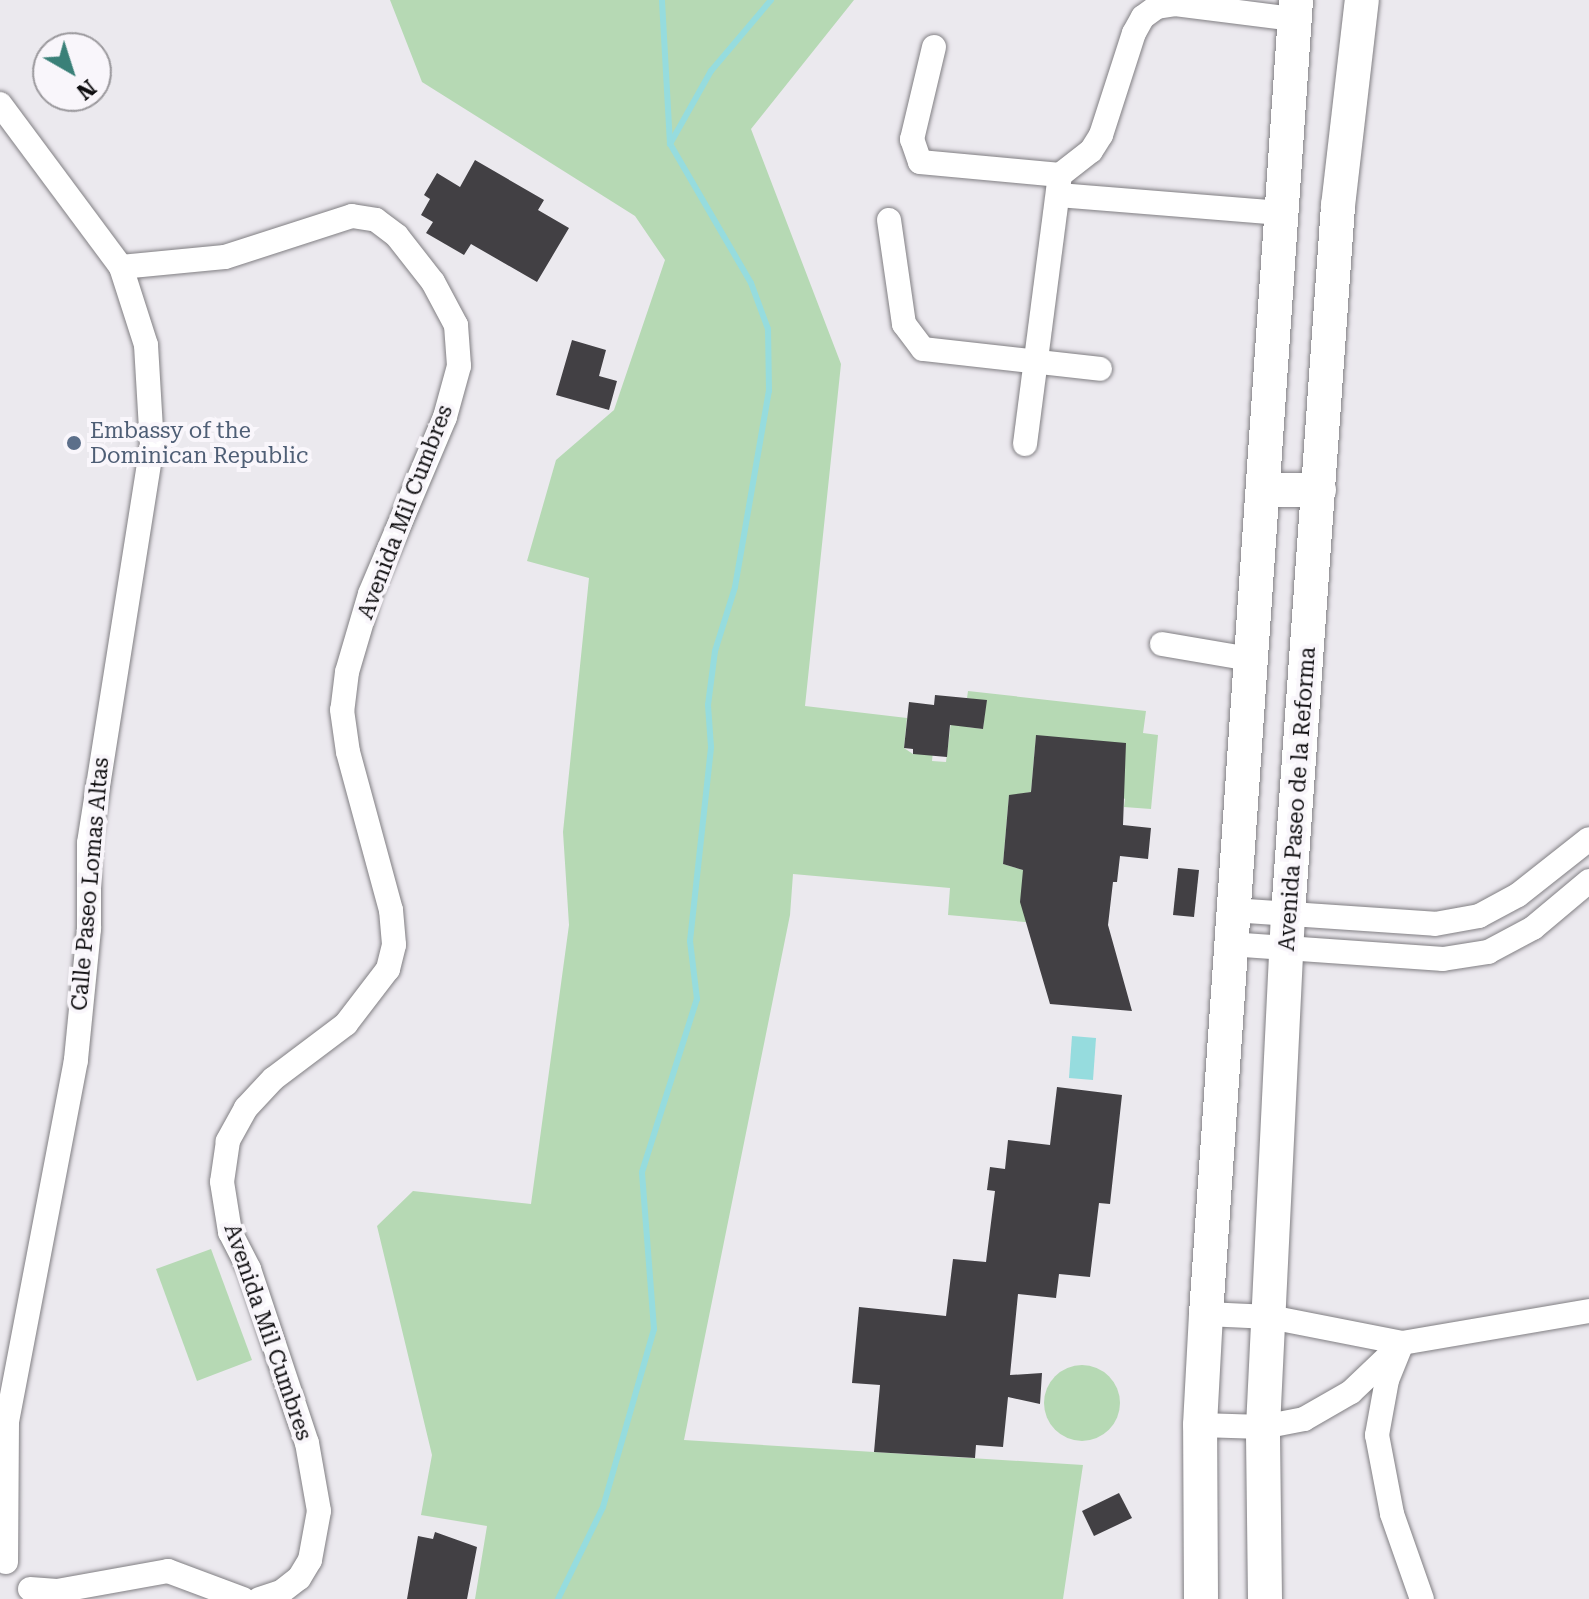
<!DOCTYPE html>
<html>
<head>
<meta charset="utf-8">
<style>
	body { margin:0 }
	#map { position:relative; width:1589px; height:1599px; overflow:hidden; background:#ebe9ee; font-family:"Roboto Serif",serif }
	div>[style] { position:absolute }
	.green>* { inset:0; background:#b6d9b4 }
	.round { border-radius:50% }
	.water>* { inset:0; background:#96dcde }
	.stream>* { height:6px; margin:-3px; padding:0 3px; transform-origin:3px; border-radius:3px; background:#96dcde }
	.building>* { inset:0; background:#424044 }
	.roads { filter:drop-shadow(0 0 2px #817f83) drop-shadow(0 0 2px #817f83) }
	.minor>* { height:24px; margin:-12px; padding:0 12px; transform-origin:12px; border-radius:12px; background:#fff }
	.secondary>* { height:34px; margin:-17px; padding:0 17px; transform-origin:17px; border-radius:17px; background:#fff }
	.dots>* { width:22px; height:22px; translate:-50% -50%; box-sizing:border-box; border:4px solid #f9f6fb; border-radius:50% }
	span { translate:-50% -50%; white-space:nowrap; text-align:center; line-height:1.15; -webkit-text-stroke:8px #f9f6fb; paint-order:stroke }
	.service-label { font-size:22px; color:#4e5e75 }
	.left { translate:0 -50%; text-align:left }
	.street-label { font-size:22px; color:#0f0e10 }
	.north { position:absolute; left:32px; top:32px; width:80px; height:80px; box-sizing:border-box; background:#f9f6fb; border:2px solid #9b999d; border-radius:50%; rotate:141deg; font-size:22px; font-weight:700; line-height:32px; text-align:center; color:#0f0e10 }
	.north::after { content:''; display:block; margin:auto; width:28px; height:36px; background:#3a8078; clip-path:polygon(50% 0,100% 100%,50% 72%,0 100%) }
</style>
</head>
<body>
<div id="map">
	<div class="green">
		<div style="clip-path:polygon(390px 0,854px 0,751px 129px,841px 364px,805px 706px,907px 718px,904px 748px,913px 754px,933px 751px,932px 761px,946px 762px,952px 714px,966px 716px,967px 727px,983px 729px,986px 701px,967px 698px,968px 691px,1146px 711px,1143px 733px,1158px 735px,1151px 809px,1124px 807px,1125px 799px,1036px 736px,1031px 792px,1009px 796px,1003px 864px,1023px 870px,1036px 923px,948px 915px,950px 888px,793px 874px,790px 915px,684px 1440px,1083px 1465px,1063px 1599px,475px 1599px,487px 1526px,421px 1515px,432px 1455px,377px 1226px,413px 1191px,531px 1204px,569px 925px,563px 832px,589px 578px,527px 561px,556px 460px,614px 410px,665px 260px,635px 216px,422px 82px)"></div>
		<div style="clip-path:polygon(211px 1249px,252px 1360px,197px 1381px,156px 1269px)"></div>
		<div class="round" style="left:1044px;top:1365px;width:76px;height:76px"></div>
	</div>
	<div class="water">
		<div style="clip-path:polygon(1072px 1036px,1096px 1038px,1093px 1080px,1069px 1078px)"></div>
	</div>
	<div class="stream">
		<div style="left:670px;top:144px;width:84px;rotate:-60.7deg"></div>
		<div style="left:711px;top:71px;width:93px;rotate:-49.8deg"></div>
		<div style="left:558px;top:1599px;width:102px;rotate:-63.9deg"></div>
		<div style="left:603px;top:1507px;width:185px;rotate:-74deg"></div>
		<div style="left:654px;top:1329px;width:157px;rotate:-94.4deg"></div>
		<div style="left:642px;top:1172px;width:182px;rotate:-72.4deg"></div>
		<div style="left:697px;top:999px;width:58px;rotate:-96.9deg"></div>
		<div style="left:690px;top:941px;width:195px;rotate:-83.8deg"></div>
		<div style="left:711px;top:747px;width:42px;rotate:-94.1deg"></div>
		<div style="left:708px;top:705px;width:54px;rotate:-82.6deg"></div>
		<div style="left:715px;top:651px;width:67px;rotate:-72.6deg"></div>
		<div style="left:735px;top:587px;width:199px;rotate:-80.2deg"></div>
		<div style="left:769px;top:391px;width:62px;rotate:-90.9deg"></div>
		<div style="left:768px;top:329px;width:49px;rotate:-110.3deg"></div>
		<div style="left:751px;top:283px;width:161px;rotate:-120.2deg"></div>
		<div style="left:670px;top:144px;width:144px;rotate:-93.2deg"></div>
	</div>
	<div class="building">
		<div style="clip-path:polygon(475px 160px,544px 200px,538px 210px,569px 228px,537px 282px,471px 244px,464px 255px,426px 233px,433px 222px,421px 215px,430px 199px,424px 195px,437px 173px,460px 187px)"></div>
		<div style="clip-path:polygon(572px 340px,606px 350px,599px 376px,617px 381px,609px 410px,556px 395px)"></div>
		<div style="clip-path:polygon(935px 695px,987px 700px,983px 729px,950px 725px,947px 757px,913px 754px,913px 749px,904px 748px,909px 702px,934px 705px)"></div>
		<div style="clip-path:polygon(1036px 735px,1126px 743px,1123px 825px,1151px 828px,1148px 859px,1120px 856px,1117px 882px,1113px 882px,1108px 925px,1132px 1011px,1050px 1004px,1020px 902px,1023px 870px,1003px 864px,1009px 795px,1031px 792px)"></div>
		<div style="clip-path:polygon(1178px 868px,1199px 870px,1194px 917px,1173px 915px)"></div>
		<div style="clip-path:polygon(1057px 1087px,1122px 1095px,1110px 1204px,1099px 1203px,1090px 1277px,1059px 1274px,1056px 1298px,1018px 1294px,1010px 1375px,1042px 1373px,1040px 1404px,1008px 1397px,1003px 1447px,976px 1445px,975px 1458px,874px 1452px,880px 1385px,852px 1383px,859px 1307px,946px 1316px,953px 1259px,986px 1262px,995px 1191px,987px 1190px,990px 1167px,1005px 1169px,1008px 1140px,1050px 1145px)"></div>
		<div style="clip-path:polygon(1119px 1493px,1132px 1518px,1094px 1536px,1082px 1511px)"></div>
		<div style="clip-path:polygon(435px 1532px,477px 1547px,467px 1599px,407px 1599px,418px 1536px,433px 1539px)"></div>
	</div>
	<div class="roads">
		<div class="minor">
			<div style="left:934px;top:47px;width:95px;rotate:103.4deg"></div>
			<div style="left:912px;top:139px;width:24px;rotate:71deg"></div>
			<div style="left:920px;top:162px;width:141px;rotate:5.3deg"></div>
			<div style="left:1060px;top:175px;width:39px;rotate:-38deg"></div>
			<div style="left:1091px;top:151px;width:19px;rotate:-58deg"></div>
			<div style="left:1101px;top:135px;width:107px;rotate:-72.1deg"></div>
			<div style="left:1134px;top:33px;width:18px;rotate:-61deg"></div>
			<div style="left:1143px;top:17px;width:17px;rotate:-36deg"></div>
			<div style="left:1157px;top:7px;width:18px;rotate:-9deg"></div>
			<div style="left:1175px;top:4px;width:120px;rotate:7.2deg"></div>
			<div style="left:0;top:104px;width:203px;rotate:53.4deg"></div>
			<div style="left:121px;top:267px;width:82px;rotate:72.2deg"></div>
			<div style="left:146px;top:345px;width:100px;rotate:86.6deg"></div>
			<div style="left:152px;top:445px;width:403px;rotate:99deg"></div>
			<div style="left:89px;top:843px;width:86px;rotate:90deg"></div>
			<div style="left:89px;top:929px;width:132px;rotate:95.7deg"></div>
			<div style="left:76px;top:1060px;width:369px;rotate:100.8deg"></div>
			<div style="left:7px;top:1423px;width:139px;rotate:90.4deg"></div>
			<div style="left:1058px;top:195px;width:224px;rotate:4.6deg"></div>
			<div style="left:889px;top:220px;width:105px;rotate:81.8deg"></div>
			<div style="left:904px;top:324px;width:31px;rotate:53deg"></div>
			<div style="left:923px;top:349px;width:178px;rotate:6.4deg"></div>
			<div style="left:121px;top:267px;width:104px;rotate:-5.5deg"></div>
			<div style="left:225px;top:257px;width:133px;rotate:-17.9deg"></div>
			<div style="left:352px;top:216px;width:24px;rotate:9deg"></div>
			<div style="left:376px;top:220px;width:26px;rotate:37deg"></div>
			<div style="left:397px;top:236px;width:58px;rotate:52deg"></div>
			<div style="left:433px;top:282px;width:49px;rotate:61.9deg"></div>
			<div style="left:456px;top:325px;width:41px;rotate:85.8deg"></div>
			<div style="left:459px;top:366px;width:53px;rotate:105.4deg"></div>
			<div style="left:445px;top:417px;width:192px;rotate:113deg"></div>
			<div style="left:370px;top:594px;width:81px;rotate:106.4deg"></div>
			<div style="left:347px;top:672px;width:38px;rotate:97deg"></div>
			<div style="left:342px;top:710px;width:42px;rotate:81.9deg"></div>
			<div style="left:348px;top:752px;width:164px;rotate:74.8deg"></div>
			<div style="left:391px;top:910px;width:35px;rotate:85deg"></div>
			<div style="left:394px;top:945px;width:25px;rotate:104deg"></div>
			<div style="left:388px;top:969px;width:69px;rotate:127.4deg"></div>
			<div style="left:346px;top:1024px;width:91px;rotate:143deg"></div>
			<div style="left:273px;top:1079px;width:40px;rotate:133deg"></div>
			<div style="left:246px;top:1108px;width:38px;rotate:119deg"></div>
			<div style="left:228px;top:1141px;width:41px;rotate:98.3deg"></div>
			<div style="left:222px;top:1182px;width:51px;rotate:80.9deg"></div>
			<div style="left:230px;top:1232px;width:42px;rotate:62.8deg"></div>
			<div style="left:249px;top:1269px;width:183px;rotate:71.6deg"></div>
			<div style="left:307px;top:1443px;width:69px;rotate:80deg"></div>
			<div style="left:319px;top:1511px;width:50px;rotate:100.4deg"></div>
			<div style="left:310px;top:1560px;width:21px;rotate:121deg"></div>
			<div style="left:299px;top:1578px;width:23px;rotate:142deg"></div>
			<div style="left:281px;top:1592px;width:23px;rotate:162deg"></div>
			<div style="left:1025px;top:444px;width:271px;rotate:-82.6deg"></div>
			<div style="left:1162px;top:644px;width:89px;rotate:9.7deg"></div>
			<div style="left:1232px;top:910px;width:203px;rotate:3.9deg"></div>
			<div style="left:1435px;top:924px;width:45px;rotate:-10.3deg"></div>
			<div style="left:1479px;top:916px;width:44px;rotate:-28.3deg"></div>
			<div style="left:1518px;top:895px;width:90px;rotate:-38.3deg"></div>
			<div style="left:1229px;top:944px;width:215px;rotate:4deg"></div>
			<div style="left:1443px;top:959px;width:46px;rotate:-8.8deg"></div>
			<div style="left:1488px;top:952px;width:51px;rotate:-28.1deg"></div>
			<div style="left:1533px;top:928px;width:73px;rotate:-40deg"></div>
			<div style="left:1206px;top:1314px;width:64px;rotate:2.7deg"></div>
			<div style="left:1270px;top:1317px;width:135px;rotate:11.1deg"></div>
			<div style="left:1402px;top:1343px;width:190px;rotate:-9.7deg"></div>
			<div style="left:1402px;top:1343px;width:40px;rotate:112deg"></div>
			<div style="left:1387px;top:1380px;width:56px;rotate:100.3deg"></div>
			<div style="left:1377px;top:1435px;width:80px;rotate:79.2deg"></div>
			<div style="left:1392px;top:1514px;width:90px;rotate:70.6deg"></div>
			<div style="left:1200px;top:1425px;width:63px;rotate:1.8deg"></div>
			<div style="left:1263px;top:1427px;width:42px;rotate:-11deg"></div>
			<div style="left:1304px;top:1419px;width:54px;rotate:-29.9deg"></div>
			<div style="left:1351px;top:1392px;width:58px;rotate:-43.6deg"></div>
			<div style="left:30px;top:1589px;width:27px;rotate:4deg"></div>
			<div style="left:57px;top:1591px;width:113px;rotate:-10.2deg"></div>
			<div style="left:168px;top:1571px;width:80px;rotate:20.5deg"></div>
		</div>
		<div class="secondary">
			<div style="left:1263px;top:490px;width:56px"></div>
			<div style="left:1201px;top:1599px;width:174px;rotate:-90.3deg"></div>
			<div style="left:1200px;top:1425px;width:111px;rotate:-86.9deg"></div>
			<div style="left:1206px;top:1314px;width:1317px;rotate:-86.08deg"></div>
			<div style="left:1265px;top:1599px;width:172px;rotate:-90.7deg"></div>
			<div style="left:1263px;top:1427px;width:514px;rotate:-87.21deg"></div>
			<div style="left:1288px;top:914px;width:710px;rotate:-85.96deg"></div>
			<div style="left:1338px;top:206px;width:207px;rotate:-83.4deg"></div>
		</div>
	</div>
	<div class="dots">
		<div style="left:74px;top:443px;background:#5c6f8a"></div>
	</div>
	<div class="service-label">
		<span class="left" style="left:90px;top:443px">Embassy of the<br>Dominican Republic</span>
	</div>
	<div class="street-label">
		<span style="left:405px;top:512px;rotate:-69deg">Avenida Mil Cumbres</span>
		<span style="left:1297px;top:799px;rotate:-86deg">Avenida Paseo de la Reforma</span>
		<span style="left:90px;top:884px;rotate:-85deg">Calle Paseo Lomas Altas</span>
		<span style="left:268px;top:1332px;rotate:71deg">Avenida Mil Cumbres</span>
	</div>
	<div class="north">N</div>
</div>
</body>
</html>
